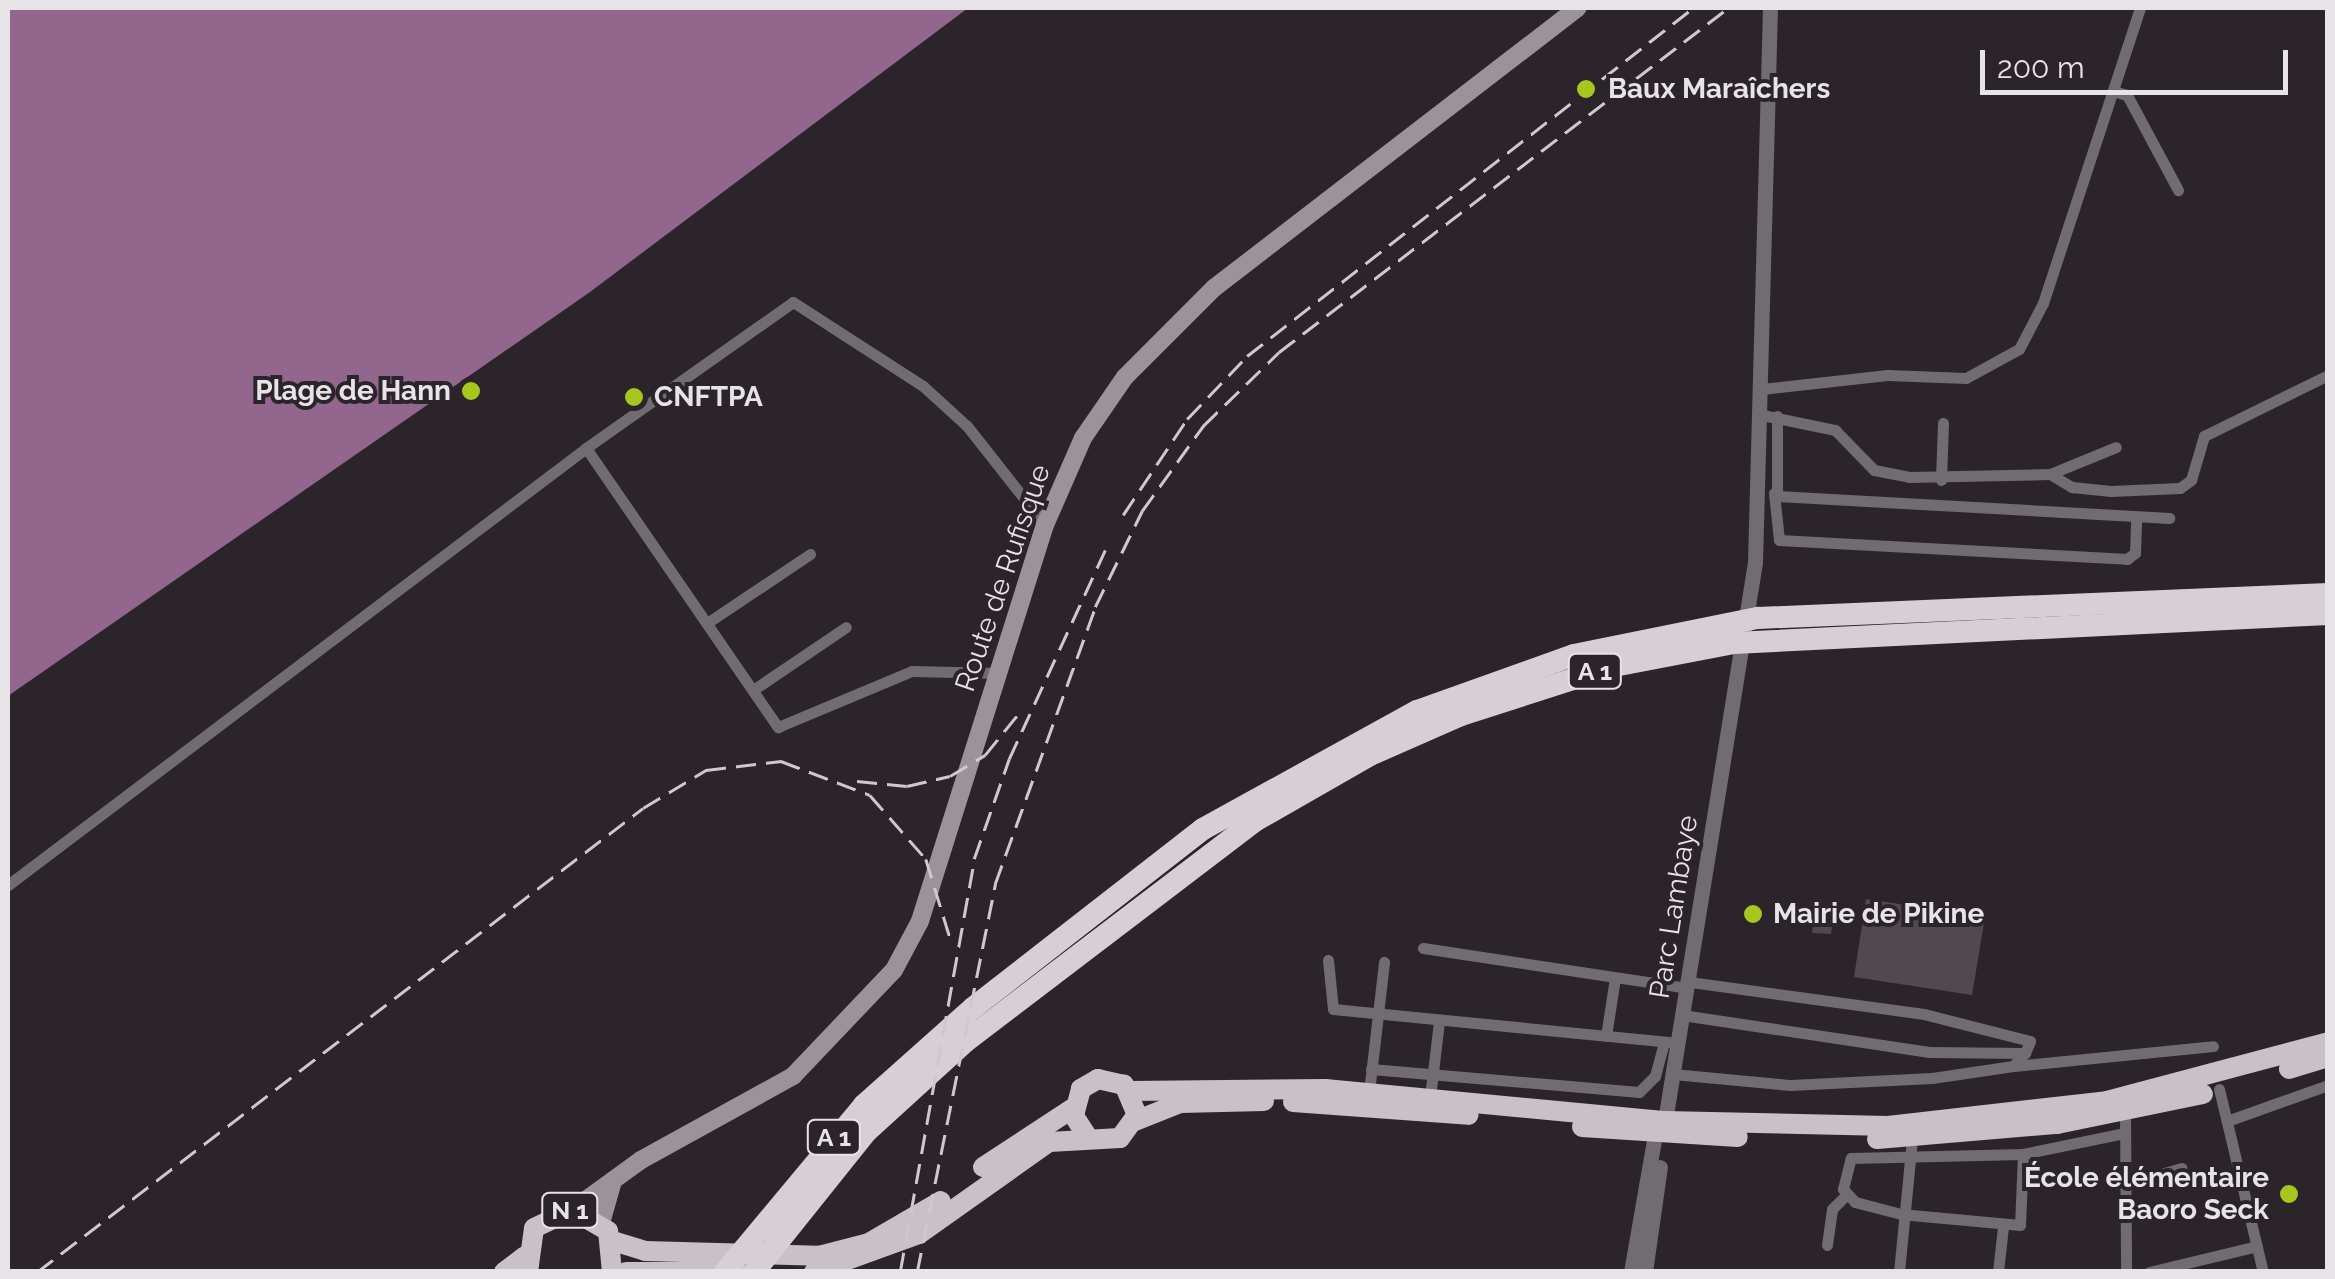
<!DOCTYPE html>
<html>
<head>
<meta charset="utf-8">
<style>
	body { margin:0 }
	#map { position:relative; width:2335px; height:1279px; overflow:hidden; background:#2c242b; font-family:Raleway,sans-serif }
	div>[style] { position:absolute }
	.water>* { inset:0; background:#92668d }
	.building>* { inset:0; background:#514950 }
	.minor>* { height:11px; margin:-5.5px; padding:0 5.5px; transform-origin:5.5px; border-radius:5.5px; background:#716c70 }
	.tertiary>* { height:15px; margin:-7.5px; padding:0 7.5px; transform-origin:7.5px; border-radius:7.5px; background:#716c70 }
	.secondary>* { height:18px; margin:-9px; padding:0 9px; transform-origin:9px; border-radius:9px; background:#9a9499 }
	.trunk>* { height:20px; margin:-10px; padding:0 10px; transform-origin:10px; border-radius:10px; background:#cac0c8 }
	.motorway>* { height:22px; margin:-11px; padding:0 11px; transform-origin:11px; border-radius:11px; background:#d8ced6 }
	.rail>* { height:2.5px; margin-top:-1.25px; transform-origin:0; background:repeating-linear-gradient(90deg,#cec9cd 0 20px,transparent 0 30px) }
	.dots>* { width:28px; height:28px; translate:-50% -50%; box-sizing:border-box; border:5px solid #2c242b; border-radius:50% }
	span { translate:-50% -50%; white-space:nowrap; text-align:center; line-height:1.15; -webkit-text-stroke:8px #2c242b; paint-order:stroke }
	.shield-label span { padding:2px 8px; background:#2c242b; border:2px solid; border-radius:8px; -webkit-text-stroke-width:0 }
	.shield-label { font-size:25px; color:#e8e3e7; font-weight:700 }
	.poi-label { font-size:28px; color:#e8e3e7; font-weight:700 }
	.left { translate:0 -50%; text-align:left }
	.right { translate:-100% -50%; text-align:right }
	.street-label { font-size:28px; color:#e8e3e7 }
	.frame { position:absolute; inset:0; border:10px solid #e8e3e7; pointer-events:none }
	.scale { position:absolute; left:1980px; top:50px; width:308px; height:45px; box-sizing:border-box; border:5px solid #e8e3e7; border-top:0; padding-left:12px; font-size:30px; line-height:35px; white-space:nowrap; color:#e8e3e7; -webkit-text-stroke:8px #2c242b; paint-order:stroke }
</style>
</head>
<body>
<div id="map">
	<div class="water">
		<div style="clip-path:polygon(8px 8px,968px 8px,590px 292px,8px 696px)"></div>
	</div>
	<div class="building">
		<div style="clip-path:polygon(1866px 899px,1985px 917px,1972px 995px,1854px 977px)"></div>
		<div style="clip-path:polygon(1816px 904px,1835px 906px,1831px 934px,1812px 933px)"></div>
	</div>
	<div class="minor">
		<div style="left:2113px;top:91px;width:15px;rotate:16deg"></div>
		<div style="left:2127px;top:95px;width:108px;rotate:61.8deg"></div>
		<div style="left:1762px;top:389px;width:126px;rotate:-6.4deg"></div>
		<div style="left:1887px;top:375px;width:79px;rotate:2.2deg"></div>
		<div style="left:1966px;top:378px;width:60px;rotate:-28.7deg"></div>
		<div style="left:2019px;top:349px;width:52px;rotate:-62.4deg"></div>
		<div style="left:2043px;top:303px;width:311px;rotate:-71.8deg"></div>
		<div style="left:1762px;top:415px;width:75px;rotate:11.6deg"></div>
		<div style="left:1835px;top:430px;width:56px;rotate:45.7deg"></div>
		<div style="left:1874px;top:470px;width:36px;rotate:11deg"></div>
		<div style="left:1909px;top:477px;width:141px;rotate:-1.2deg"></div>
		<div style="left:2050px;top:474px;width:71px;rotate:-22.2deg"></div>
		<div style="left:1777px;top:416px;width:80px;rotate:90deg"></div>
		<div style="left:1777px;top:496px;width:393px;rotate:3.2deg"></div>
		<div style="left:586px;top:448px;width:339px;rotate:55.5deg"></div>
		<div style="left:778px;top:727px;width:145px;rotate:-22.7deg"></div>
		<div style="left:912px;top:671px;width:87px;rotate:1.3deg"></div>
		<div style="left:2050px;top:474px;width:26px;rotate:31deg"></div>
		<div style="left:2072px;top:487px;width:39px;rotate:6deg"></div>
		<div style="left:2111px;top:491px;width:69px;rotate:-2.5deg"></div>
		<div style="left:2180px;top:488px;width:14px;rotate:-36deg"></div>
		<div style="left:2191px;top:480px;width:46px;rotate:-73.5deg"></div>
		<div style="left:2204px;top:436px;width:138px;rotate:-26.2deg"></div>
		<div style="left:1941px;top:480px;width:57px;rotate:-88deg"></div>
		<div style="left:1774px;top:493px;width:47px;rotate:83.9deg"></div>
		<div style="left:1779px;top:540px;width:349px;rotate:3.1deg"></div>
		<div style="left:2127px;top:559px;width:10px;rotate:-37deg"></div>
		<div style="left:2135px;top:553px;width:35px;rotate:-88deg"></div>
		<div style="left:707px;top:623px;width:124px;rotate:-33.8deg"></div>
		<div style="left:753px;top:690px;width:112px;rotate:-34.1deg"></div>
		<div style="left:8px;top:885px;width:725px;rotate:-37.09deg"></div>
		<div style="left:586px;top:448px;width:253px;rotate:-35.2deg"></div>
		<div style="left:793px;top:302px;width:155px;rotate:32.9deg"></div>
		<div style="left:923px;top:386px;width:59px;rotate:42.3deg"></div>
		<div style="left:967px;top:426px;width:126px;rotate:51.8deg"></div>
		<div style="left:1423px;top:948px;width:267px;rotate:8.6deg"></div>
		<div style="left:1328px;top:960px;width:49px;rotate:84.2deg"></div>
		<div style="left:1333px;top:1009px;width:347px;rotate:5.6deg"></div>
		<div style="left:1682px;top:1015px;width:250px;rotate:8.5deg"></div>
		<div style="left:1929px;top:1052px;width:96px;rotate:0.6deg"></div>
		<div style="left:2025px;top:1053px;width:13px;rotate:-67deg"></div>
		<div style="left:2030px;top:1041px;width:109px;rotate:-165.7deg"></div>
		<div style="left:1924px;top:1014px;width:237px;rotate:-172.2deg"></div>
		<div style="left:1606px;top:1036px;width:59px;rotate:-81.2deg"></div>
		<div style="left:2014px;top:1066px;width:200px;rotate:-5.7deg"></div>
		<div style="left:1371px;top:1069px;width:269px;rotate:4.9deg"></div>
		<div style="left:1639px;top:1092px;width:23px;rotate:-45deg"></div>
		<div style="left:1655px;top:1076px;width:35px;rotate:-75deg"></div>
		<div style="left:1673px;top:1074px;width:118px;rotate:5.4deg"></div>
		<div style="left:1790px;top:1085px;width:142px;rotate:-2.8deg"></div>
		<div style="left:1932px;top:1078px;width:82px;rotate:-8.4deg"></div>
		<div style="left:2013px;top:1066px;width:18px;rotate:-47deg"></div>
		<div style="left:2219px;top:1089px;width:188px;rotate:76.5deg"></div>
		<div style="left:1369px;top:1092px;width:131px;rotate:-83.4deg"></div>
		<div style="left:1430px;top:1097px;width:76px;rotate:-83.2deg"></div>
		<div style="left:2125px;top:1112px;width:160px;rotate:89.6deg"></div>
		<div style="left:2227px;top:1121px;width:107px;rotate:-19.6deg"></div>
		<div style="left:2023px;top:1154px;width:71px;rotate:92.4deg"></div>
		<div style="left:2020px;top:1225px;width:120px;rotate:-174.7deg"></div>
		<div style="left:1901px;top:1214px;width:48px;rotate:-165.4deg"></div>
		<div style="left:1855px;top:1202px;width:18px;rotate:-133deg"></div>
		<div style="left:1843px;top:1189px;width:32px;rotate:-76deg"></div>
		<div style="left:1851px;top:1158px;width:172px;rotate:-1.3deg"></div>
		<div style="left:2023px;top:1154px;width:103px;rotate:-11.7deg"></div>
		<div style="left:2123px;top:1185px;width:61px;rotate:-16.1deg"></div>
		<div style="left:1827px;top:1245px;width:36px;rotate:-82deg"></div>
		<div style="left:1832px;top:1209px;width:18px;rotate:-45deg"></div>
		<div style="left:1899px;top:1272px;width:134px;rotate:-84.4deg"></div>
		<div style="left:1998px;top:1272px;width:45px;rotate:-83.7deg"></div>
		<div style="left:2149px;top:1272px;width:111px;rotate:-13.5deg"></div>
	</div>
	<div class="tertiary">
		<div style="left:1665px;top:1121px;width:566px;rotate:-80.85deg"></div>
		<div style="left:1755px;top:562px;width:554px;rotate:-88.45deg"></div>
		<div style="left:1631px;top:1272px;width:139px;rotate:-80.1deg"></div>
		<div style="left:1645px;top:1272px;width:106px;rotate:-81.9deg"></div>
	</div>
	<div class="secondary">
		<div style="left:572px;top:1210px;width:85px;rotate:-35.9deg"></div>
		<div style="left:641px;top:1160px;width:174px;rotate:-28.9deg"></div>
		<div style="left:793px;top:1076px;width:146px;rotate:-46.4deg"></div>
		<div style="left:894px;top:970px;width:55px;rotate:-62deg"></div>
		<div style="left:920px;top:921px;width:415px;rotate:-72.5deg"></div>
		<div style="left:1045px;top:525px;width:95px;rotate:-66.4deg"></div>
		<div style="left:1083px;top:438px;width:74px;rotate:-55.5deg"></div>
		<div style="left:1125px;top:377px;width:126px;rotate:-45deg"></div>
		<div style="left:1214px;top:288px;width:459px;rotate:-37.6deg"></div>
		<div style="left:601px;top:1223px;width:44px;rotate:-74.1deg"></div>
	</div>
	<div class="trunk">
		<div style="left:2289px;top:1069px;width:41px;rotate:-17.1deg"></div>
		<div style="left:1130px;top:1091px;width:195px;rotate:-0.6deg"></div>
		<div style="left:1325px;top:1089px;width:342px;rotate:5.4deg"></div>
		<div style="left:1665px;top:1121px;width:223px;rotate:1.3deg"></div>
		<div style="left:1888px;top:1126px;width:220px;rotate:-6.5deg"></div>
		<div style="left:2107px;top:1101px;width:229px;rotate:-14.9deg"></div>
		<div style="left:1293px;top:1102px;width:176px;rotate:4.2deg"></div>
		<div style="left:1135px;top:1121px;width:48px;rotate:-21.8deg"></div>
		<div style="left:1180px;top:1103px;width:84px;rotate:-1.4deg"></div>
		<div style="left:1582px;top:1127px;width:156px;rotate:3.7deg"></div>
		<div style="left:1877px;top:1139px;width:181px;rotate:-4.8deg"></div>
		<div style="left:2057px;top:1124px;width:149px;rotate:-11.6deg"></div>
		<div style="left:983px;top:1167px;width:108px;rotate:-33.2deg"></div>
		<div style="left:613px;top:1241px;width:34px;rotate:17deg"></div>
		<div style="left:645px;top:1251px;width:174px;rotate:1.6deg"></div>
		<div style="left:819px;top:1256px;width:52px;rotate:-14.6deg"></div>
		<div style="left:869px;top:1243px;width:83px;rotate:-30.3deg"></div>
		<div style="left:504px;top:1272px;width:26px;rotate:-37deg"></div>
		<div style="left:528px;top:1272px;width:44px;rotate:-82.2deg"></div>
		<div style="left:534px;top:1228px;width:42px;rotate:-25.3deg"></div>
		<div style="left:572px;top:1210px;width:42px;rotate:30.3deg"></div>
		<div style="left:608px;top:1231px;width:41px;rotate:84.4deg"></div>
		<div style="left:626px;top:1272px;width:111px"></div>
		<div style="left:814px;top:1272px;width:112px;rotate:-19.9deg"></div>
		<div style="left:919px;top:1234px;width:159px;rotate:-35.3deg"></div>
		<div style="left:1049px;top:1142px;width:71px;rotate:-3.2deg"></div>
		<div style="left:1120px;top:1138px;width:29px;rotate:-54deg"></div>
		<div style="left:1137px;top:1115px;width:33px;rotate:-113deg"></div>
		<div style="left:1124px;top:1085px;width:27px;rotate:-167deg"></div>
		<div style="left:1098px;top:1079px;width:20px;rotate:150deg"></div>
		<div style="left:1081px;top:1089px;width:28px;rotate:105deg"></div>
		<div style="left:1074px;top:1116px;width:24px;rotate:57deg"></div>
	</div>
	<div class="motorway">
		<div style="left:725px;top:1272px;width:217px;rotate:-50.2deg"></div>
		<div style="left:864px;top:1105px;width:146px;rotate:-41.7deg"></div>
		<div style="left:973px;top:1008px;width:291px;rotate:-37.9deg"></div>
		<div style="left:1203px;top:829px;width:244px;rotate:-28.9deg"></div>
		<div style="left:1417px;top:711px;width:167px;rotate:-19.6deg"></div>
		<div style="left:1574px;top:655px;width:188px;rotate:-11.4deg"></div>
		<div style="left:1758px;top:618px;width:571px;rotate:-2.41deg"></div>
		<div style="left:754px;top:1272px;width:181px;rotate:-51.3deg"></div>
		<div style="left:867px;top:1131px;width:134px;rotate:-42.3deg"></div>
		<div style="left:966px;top:1041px;width:361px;rotate:-37.3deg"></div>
		<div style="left:1253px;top:822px;width:135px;rotate:-29.8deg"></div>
		<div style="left:1370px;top:755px;width:99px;rotate:-23.7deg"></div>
		<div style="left:1461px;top:715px;width:161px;rotate:-17.8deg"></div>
		<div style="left:1614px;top:666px;width:122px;rotate:-10.9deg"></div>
		<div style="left:1734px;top:643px;width:595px;rotate:-2.8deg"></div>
	</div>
	<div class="rail">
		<div style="left:1123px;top:515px;width:115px;rotate:-56.3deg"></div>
		<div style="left:1187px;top:419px;width:87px;rotate:-46.4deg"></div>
		<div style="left:1247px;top:356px;width:566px;rotate:-37.96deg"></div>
		<div style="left:857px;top:781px;width:50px;rotate:5.7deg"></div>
		<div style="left:907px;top:786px;width:44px;rotate:-13.1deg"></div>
		<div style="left:950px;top:776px;width:41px;rotate:-31deg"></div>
		<div style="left:985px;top:755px;width:54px;rotate:-51deg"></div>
		<div style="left:37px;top:1272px;width:763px;rotate:-37.44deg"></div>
		<div style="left:643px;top:808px;width:74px;rotate:-31.1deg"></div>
		<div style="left:706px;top:770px;width:76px;rotate:-6.8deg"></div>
		<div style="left:781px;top:761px;width:95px;rotate:20.9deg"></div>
		<div style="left:870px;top:795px;width:85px;rotate:48.8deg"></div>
		<div style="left:926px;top:859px;width:89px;rotate:73deg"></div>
		<div style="left:900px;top:1272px;width:420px;rotate:-79.8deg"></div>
		<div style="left:974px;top:859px;width:106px;rotate:-70.7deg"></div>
		<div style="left:1009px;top:759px;width:230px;rotate:-65.3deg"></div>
		<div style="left:917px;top:1272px;width:396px;rotate:-78.6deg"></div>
		<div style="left:995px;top:884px;width:294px;rotate:-70.1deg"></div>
		<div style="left:1095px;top:607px;width:107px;rotate:-63.9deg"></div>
		<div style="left:1142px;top:511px;width:105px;rotate:-54.3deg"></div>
		<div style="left:1203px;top:426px;width:106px;rotate:-44.2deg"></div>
		<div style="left:1279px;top:352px;width:566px;rotate:-37.46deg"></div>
	</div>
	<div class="dots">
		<div style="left:1586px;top:89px;background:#a7c71e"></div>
		<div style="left:471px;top:391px;background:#a7c71e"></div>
		<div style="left:634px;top:397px;background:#a7c71e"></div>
		<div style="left:1753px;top:914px;background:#a7c71e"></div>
		<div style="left:2289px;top:1194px;background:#a7c71e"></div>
	</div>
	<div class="shield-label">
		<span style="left:1595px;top:671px">A 1</span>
		<span style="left:834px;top:1137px">A 1</span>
		<span style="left:570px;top:1210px">N 1</span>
	</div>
	<div class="poi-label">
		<span class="left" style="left:1608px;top:89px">Baux Maraîchers</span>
		<span class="right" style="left:451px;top:391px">Plage de Hann</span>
		<span class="left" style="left:654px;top:397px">CNFTPA</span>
		<span class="left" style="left:1773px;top:914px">Mairie de Pikine</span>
		<span class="right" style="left:2269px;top:1194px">École élémentaire<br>Baoro Seck</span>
	</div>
	<div class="street-label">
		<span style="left:1003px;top:578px;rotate:-71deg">Route de Rufisque</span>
		<span style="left:1674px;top:907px;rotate:-81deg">Parc Lambaye</span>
	</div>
	<div class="frame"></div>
	<div class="scale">200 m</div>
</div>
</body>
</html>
